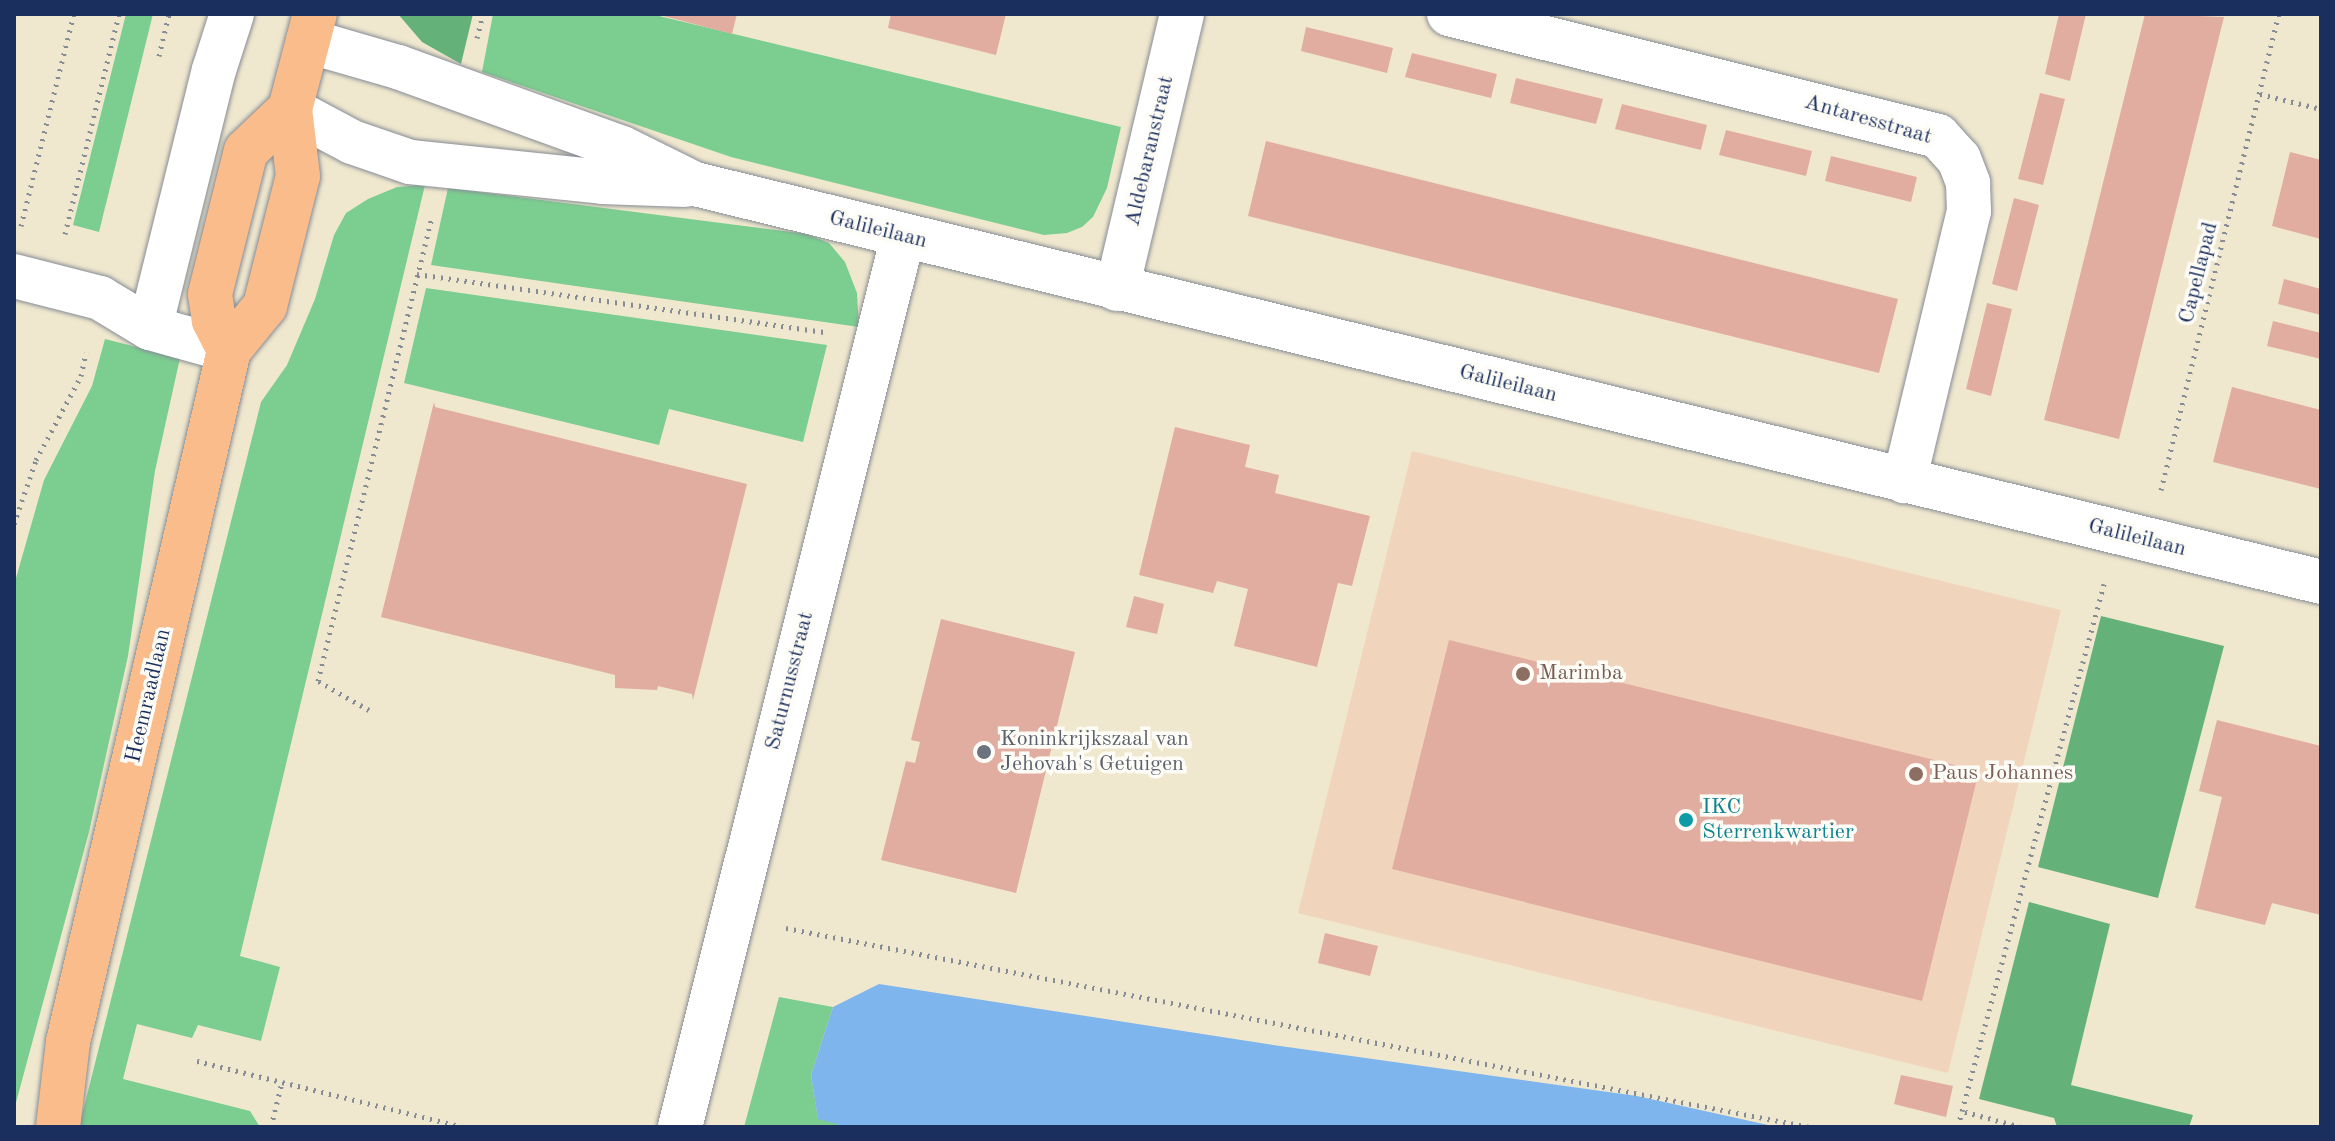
<!DOCTYPE html>
<html>
<head>
<meta charset="utf-8">
<style>
	body { margin:0 }
	#map { position:relative; width:2335px; height:1141px; overflow:hidden; background:#f0e8ce; font-family:"Old Standard TT",serif }
	div>[style] { position:absolute }
	.built>* { inset:0; background:#f0d5bc }
	.green>* { inset:0; background:#7cce90 }
	.forest>* { inset:0; background:#65b17a }
	.water>* { inset:0; background:#7eb5ed }
	.building>* { inset:0; background:#e1ada0 }
	.path>* { height:5px; margin-top:-2.5px; transform-origin:0; background:repeating-linear-gradient(90deg,#868c96 0 2px,transparent 0 8px) }
	.roads { filter:drop-shadow(0 0 2px #868c96) drop-shadow(0 0 2px #868c96) }
	.minor>* { height:44px; margin:-22px; padding:0 22px; transform-origin:22px; border-radius:22px; background:#fff }
	.major>* { height:44px; margin:-22px; padding:0 22px; transform-origin:22px; border-radius:22px; background:#fabc8b }
	.dots>* { width:22px; height:22px; translate:-50% -50%; box-sizing:border-box; border:4px solid #fdfcf7; border-radius:50% }
	span { translate:-50% -50%; white-space:nowrap; text-align:center; line-height:1.15; -webkit-text-stroke:7px #fdfcf7; paint-order:stroke }
	.street-label { font-size:22px; color:#1b2f5e }
	.education-label { font-size:22px; color:#785e54 }
	.left { translate:0 -50%; text-align:left }
	.worship-label { font-size:22px; color:#5b616d }
	.culture-label { font-size:22px; color:#0d838f }
	.frame { position:absolute; inset:0; border:16px solid #1b2f5e; pointer-events:none }
</style>
</head>
<body>
<div id="map">
	<div class="built">
		<div style="clip-path:polygon(1412px 451px,2061px 610px,1948px 1073px,1298px 913px)"></div>
	</div>
	<div class="green">
		<div style="clip-path:polygon(126px 14px,153px 14px,99px 232px,73px 225px)"></div>
		<div style="clip-path:polygon(493px 14px,651px 14px,1121px 127px,1107px 188px,1093px 217px,1082px 227px,1067px 233px,1044px 235px,731px 157px,482px 72px)"></div>
		<div style="clip-path:polygon(425px 185px,240px 956px,280px 967px,261px 1041px,198px 1025px,192px 1038px,137px 1024px,123px 1079px,250px 1111px,260px 1127px,79px 1127px,261px 402px,287px 365px,315px 299px,334px 235px,346px 213px,368px 199px,397px 187px)"></div>
		<div style="clip-path:polygon(448px 188px,807px 234px,829px 243px,845px 262px,857px 293px,859px 327px,431px 265px)"></div>
		<div style="clip-path:polygon(426px 288px,827px 345px,803px 442px,669px 409px,659px 445px,404px 383px)"></div>
		<div style="clip-path:polygon(105px 339px,180px 358px,155px 471px,128px 656px,89px 832px,14px 1110px,14px 585px,44px 480px,92px 386px)"></div>
		<div style="clip-path:polygon(779px 997px,833px 1007px,811px 1075px,818px 1118px,848px 1127px,744px 1127px)"></div>
	</div>
	<div class="forest">
		<div style="clip-path:polygon(398px 14px,473px 14px,461px 64px,422px 42px)"></div>
		<div style="clip-path:polygon(2101px 616px,2224px 646px,2158px 898px,2038px 867px)"></div>
		<div style="clip-path:polygon(2029px 902px,2110px 924px,2071px 1085px,2193px 1115px,2189px 1127px,2057px 1127px,2054px 1118px,1979px 1099px)"></div>
	</div>
	<div class="water">
		<div style="clip-path:polygon(879px 984px,1280px 1046px,1637px 1096px,1777px 1127px,848px 1127px,818px 1119px,811px 1075px,833px 1007px)"></div>
	</div>
	<div class="building">
		<div style="clip-path:polygon(656px 14px,737px 14px,732px 34px)"></div>
		<div style="clip-path:polygon(891px 14px,1006px 14px,996px 55px,888px 28px)"></div>
		<div style="clip-path:polygon(2059px 14px,2086px 14px,2070px 81px,2045px 74px)"></div>
		<div style="clip-path:polygon(2145px 14px,2224px 17px,2119px 439px,2044px 420px)"></div>
		<div style="clip-path:polygon(1306px 27px,1393px 48px,1387px 73px,1301px 51px)"></div>
		<div style="clip-path:polygon(1412px 53px,1497px 74px,1491px 98px,1405px 77px)"></div>
		<div style="clip-path:polygon(1516px 78px,1603px 99px,1596px 124px,1510px 103px)"></div>
		<div style="clip-path:polygon(2040px 93px,2065px 99px,2043px 185px,2018px 179px)"></div>
		<div style="clip-path:polygon(1622px 104px,1707px 125px,1701px 150px,1615px 129px)"></div>
		<div style="clip-path:polygon(1726px 130px,1812px 151px,1806px 176px,1719px 155px)"></div>
		<div style="clip-path:polygon(1266px 141px,1898px 299px,1879px 373px,1248px 216px)"></div>
		<div style="clip-path:polygon(2290px 152px,2321px 160px,2321px 239px,2272px 226px)"></div>
		<div style="clip-path:polygon(1831px 156px,1917px 177px,1911px 202px,1825px 181px)"></div>
		<div style="clip-path:polygon(2014px 198px,2039px 205px,2017px 291px,1992px 284px)"></div>
		<div style="clip-path:polygon(2284px 279px,2321px 289px,2321px 315px,2278px 304px)"></div>
		<div style="clip-path:polygon(1987px 303px,2012px 309px,1991px 396px,1966px 389px)"></div>
		<div style="clip-path:polygon(2273px 321px,2321px 333px,2321px 359px,2267px 346px)"></div>
		<div style="clip-path:polygon(2232px 387px,2321px 410px,2321px 489px,2213px 462px)"></div>
		<div style="clip-path:polygon(434px 402px,435px 407px,747px 484px,693px 700px,692px 694px,658px 686px,657px 690px,615px 688px,615px 675px,381px 617px)"></div>
		<div style="clip-path:polygon(1175px 427px,1250px 445px,1245px 467px,1279px 475px,1275px 493px,1370px 516px,1352px 586px,1338px 583px,1317px 667px,1234px 646px,1248px 589px,1217px 581px,1213px 593px,1139px 575px)"></div>
		<div style="clip-path:polygon(1134px 596px,1164px 604px,1157px 634px,1126px 627px)"></div>
		<div style="clip-path:polygon(941px 619px,1075px 652px,1016px 893px,881px 860px,906px 761px,915px 763px,920px 742px,911px 740px)"></div>
		<div style="clip-path:polygon(1449px 640px,1979px 771px,1922px 1001px,1392px 869px)"></div>
		<div style="clip-path:polygon(2217px 720px,2321px 746px,2321px 915px,2272px 903px,2265px 925px,2195px 908px,2222px 797px,2199px 791px)"></div>
		<div style="clip-path:polygon(1325px 933px,1378px 946px,1370px 976px,1318px 963px)"></div>
		<div style="clip-path:polygon(1901px 1075px,1953px 1086px,1946px 1117px,1894px 1104px)"></div>
	</div>
	<div class="path">
		<div style="left:477px;top:38px;width:25px;rotate:-76deg"></div>
		<div style="left:159px;top:56px;width:43px;rotate:-76.6deg"></div>
		<div style="left:2260px;top:94px;width:63px;rotate:13.8deg"></div>
		<div style="left:21px;top:226px;width:219px;rotate:-76deg"></div>
		<div style="left:65px;top:234px;width:227px;rotate:-76.2deg"></div>
		<div style="left:417px;top:274px;width:411px;rotate:8.1deg"></div>
		<div style="left:2161px;top:490px;width:490px;rotate:-76.1deg"></div>
		<div style="left:14px;top:524px;width:68px;rotate:-71deg"></div>
		<div style="left:36px;top:460px;width:95px;rotate:-61.8deg"></div>
		<div style="left:81px;top:376px;width:24px;rotate:-78deg"></div>
		<div style="left:369px;top:710px;width:59px;rotate:-150.4deg"></div>
		<div style="left:318px;top:681px;width:477px;rotate:-76.2deg"></div>
		<div style="left:786px;top:928px;width:1043px;rotate:11deg"></div>
		<div style="left:197px;top:1061px;width:275px;rotate:13.9deg"></div>
		<div style="left:271px;top:1127px;width:46px;rotate:-76.3deg"></div>
		<div style="left:1958px;top:1127px;width:16px;rotate:-76deg"></div>
		<div style="left:2021px;top:1127px;width:61px;rotate:-164.8deg"></div>
		<div style="left:1962px;top:1111px;width:546px;rotate:-74.92deg"></div>
	</div>
	<div class="roads">
		<div class="minor">
			<div style="left:1449px;top:14px;width:504px;rotate:14.01deg"></div>
			<div style="left:1938px;top:136px;width:31px;rotate:48deg"></div>
			<div style="left:1959px;top:159px;width:26px;rotate:69deg"></div>
			<div style="left:1968px;top:183px;width:28px;rotate:88deg"></div>
			<div style="left:1969px;top:211px;width:278px;rotate:103.5deg"></div>
			<div style="left:308px;top:41px;width:94px;rotate:16.1deg"></div>
			<div style="left:398px;top:67px;width:238px;rotate:19.9deg"></div>
			<div style="left:622px;top:148px;width:81px;rotate:26.3deg"></div>
			<div style="left:695px;top:184px;width:1674px;rotate:13.75deg"></div>
			<div style="left:290px;top:109px;width:70px;rotate:28deg"></div>
			<div style="left:352px;top:142px;width:61px;rotate:19deg"></div>
			<div style="left:410px;top:162px;width:194px;rotate:5.9deg"></div>
			<div style="left:603px;top:182px;width:82px;rotate:2.1deg"></div>
			<div style="left:14px;top:276px;width:89px;rotate:14.3deg"></div>
			<div style="left:100px;top:298px;width:58px;rotate:31deg"></div>
			<div style="left:150px;top:328px;width:82px;rotate:15.6deg"></div>
			<div style="left:1117px;top:289px;width:283px;rotate:-76.7deg"></div>
			<div style="left:150px;top:328px;width:266px;rotate:-76.1deg"></div>
			<div style="left:214px;top:70px;width:59px;rotate:-72.2deg"></div>
			<div style="left:680px;top:1127px;width:918px;rotate:-75.95deg"></div>
		</div>
		<div class="major">
			<div style="left:229px;top:350px;width:34px;rotate:-117deg"></div>
			<div style="left:214px;top:320px;width:26px;rotate:-99deg"></div>
			<div style="left:210px;top:294px;width:147px;rotate:-75.9deg"></div>
			<div style="left:246px;top:151px;width:61px;rotate:-43.7deg"></div>
			<div style="left:58px;top:1127px;width:86px;rotate:-83.3deg"></div>
			<div style="left:68px;top:1042px;width:710px;rotate:-76.9deg"></div>
			<div style="left:229px;top:350px;width:57px;rotate:-50.7deg"></div>
			<div style="left:265px;top:306px;width:134px;rotate:-75.8deg"></div>
			<div style="left:298px;top:176px;width:67px;rotate:-96.8deg"></div>
			<div style="left:290px;top:109px;width:98px;rotate:-75.3deg"></div>
		</div>
	</div>
	<div class="dots">
		<div style="left:1523px;top:674px;background:#8d6e63"></div>
		<div style="left:984px;top:752px;background:#6b7280"></div>
		<div style="left:1916px;top:774px;background:#8d6e63"></div>
		<div style="left:1686px;top:820px;background:#0f9aa8"></div>
	</div>
	<div class="street-label">
		<span style="left:1868px;top:120px;rotate:16deg">Antaresstraat</span>
		<span style="left:1150px;top:151px;rotate:-77deg">Aldebaranstraat</span>
		<span style="left:878px;top:230px;rotate:14deg">Galileilaan</span>
		<span style="left:2199px;top:273px;rotate:-76deg">Capellapad</span>
		<span style="left:1508px;top:384px;rotate:14deg">Galileilaan</span>
		<span style="left:2137px;top:538px;rotate:14deg">Galileilaan</span>
		<span style="left:790px;top:681px;rotate:-76deg">Saturnusstraat</span>
		<span style="left:149px;top:696px;rotate:-77deg">Heemraadlaan</span>
	</div>
	<div class="education-label">
		<span class="left" style="left:1539px;top:674px">Marimba</span>
		<span class="left" style="left:1932px;top:774px">Paus Johannes</span>
	</div>
	<div class="worship-label">
		<span class="left" style="left:1000px;top:752px">Koninkrijkszaal van<br>Jehovah's Getuigen</span>
	</div>
	<div class="culture-label">
		<span class="left" style="left:1702px;top:820px">IKC<br>Sterrenkwartier</span>
	</div>
	<div class="frame"></div>
</div>
</body>
</html>
